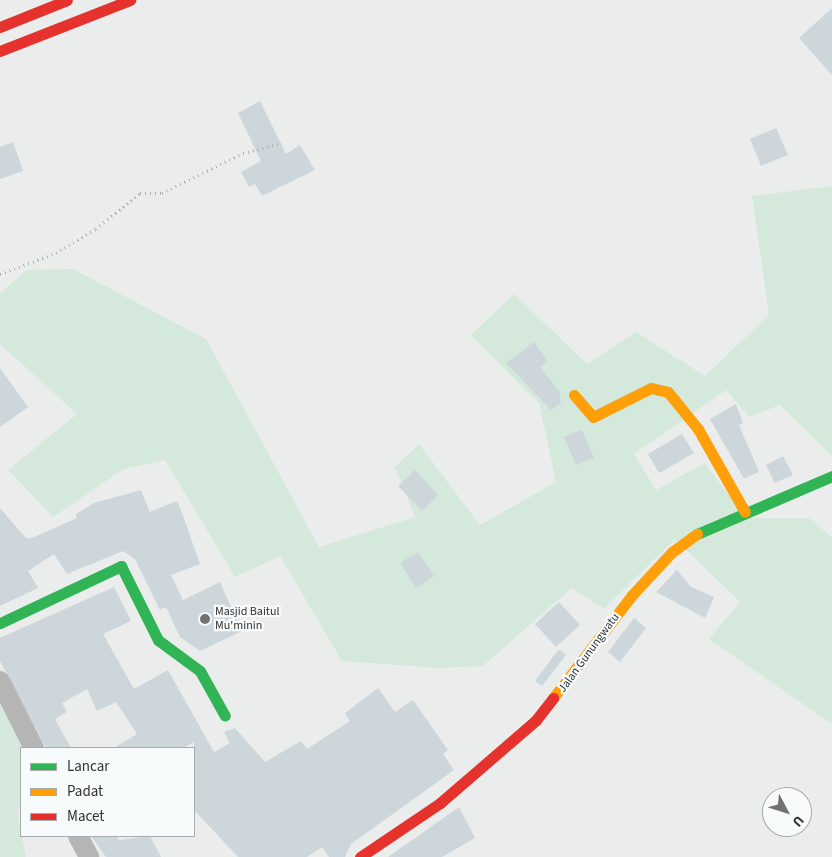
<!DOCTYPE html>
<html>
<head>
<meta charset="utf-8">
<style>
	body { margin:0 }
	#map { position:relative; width:832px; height:857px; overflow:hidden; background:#ebeded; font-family:"Source Sans 3",sans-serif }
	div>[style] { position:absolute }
	.green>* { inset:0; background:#d4e9db }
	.building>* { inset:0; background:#cdd6db }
	.path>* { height:3px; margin-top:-1.5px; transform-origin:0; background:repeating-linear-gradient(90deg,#aeafaf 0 1px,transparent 0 5px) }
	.street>* { height:20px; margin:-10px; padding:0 10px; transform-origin:10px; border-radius:10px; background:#b5b5b5 }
	.fast>* { height:11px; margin:-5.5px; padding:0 5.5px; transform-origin:5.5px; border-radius:5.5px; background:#30b455 }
	.slow>* { height:11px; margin:-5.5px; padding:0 5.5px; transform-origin:5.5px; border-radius:5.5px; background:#ff9f0a }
	.jam>* { height:11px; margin:-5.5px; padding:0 5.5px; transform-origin:5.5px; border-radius:5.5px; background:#e5322d }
	.dots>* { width:14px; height:14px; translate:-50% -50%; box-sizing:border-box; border:2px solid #f7fbfc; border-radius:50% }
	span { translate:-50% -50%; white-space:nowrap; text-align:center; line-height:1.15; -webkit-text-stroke:4.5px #f7fbfc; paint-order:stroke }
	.poi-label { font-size:12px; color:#303232 }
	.left { translate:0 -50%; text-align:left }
	.street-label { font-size:12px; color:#303232 }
	.legend { position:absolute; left:20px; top:747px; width:175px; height:90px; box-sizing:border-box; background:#f7fbfc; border:1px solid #a7abab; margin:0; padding:6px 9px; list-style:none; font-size:15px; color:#303232 }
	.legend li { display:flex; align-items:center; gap:10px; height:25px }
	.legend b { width:25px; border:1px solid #a7abab }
	.north { position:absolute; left:762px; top:787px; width:50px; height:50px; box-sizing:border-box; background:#f7fbfc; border:1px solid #a7abab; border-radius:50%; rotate:130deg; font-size:14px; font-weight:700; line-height:20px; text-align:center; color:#303232 }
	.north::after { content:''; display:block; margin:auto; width:18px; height:22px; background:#717373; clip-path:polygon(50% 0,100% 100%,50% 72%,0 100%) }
</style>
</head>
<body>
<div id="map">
	<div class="green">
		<div style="clip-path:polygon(832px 186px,832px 456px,780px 405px,749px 417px,726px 390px,634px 454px,656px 490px,705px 463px,746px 518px,809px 518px,832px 537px,832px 724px,709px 639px,740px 602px,675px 539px,604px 609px,572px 588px,483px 666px,438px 668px,342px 661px,280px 556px,235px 577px,165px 460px,124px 469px,53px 517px,8px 470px,77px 414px,0 344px,0 293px,27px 270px,73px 269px,206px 339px,319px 547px,415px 517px,395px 467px,419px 444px,480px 525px,556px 482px,539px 403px,471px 335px,514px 294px,587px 364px,636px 332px,705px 376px,769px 315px,752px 196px)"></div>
		<div style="clip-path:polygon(0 704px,25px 748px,21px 748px,21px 808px,17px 810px,26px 857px,0 857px)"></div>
	</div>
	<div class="building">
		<div style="clip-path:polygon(832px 8px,832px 75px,799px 38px)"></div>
		<div style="clip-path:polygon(260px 101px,286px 154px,300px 145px,315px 170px,262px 196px,255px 184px,249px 187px,241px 172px,261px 161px,238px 113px)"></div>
		<div style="clip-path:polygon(776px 128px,788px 155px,761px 166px,750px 139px)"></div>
		<div style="clip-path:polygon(13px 142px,23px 171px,0 179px,0 147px)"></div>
		<div style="clip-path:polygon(534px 342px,548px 361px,540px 367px,559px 391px,561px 403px,551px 410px,506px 363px)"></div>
		<div style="clip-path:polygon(0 368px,28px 407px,0 427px)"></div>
		<div style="clip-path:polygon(736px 404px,743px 423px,739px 425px,759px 472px,744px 479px,710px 419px)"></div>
		<div style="clip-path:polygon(582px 430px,594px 458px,576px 465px,564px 437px)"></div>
		<div style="clip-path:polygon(682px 434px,694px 453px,659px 473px,648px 454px)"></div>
		<div style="clip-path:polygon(783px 456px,793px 475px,775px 483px,766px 465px)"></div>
		<div style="clip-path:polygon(415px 470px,438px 495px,422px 511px,398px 486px)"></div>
		<div style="clip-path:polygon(141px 490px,150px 512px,177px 501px,183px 516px,200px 564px,171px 575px,183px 600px,220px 582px,242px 631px,200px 651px,180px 637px,166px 607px,160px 610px,135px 559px,123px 551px,67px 574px,54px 554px,28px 571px,38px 588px,0 606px,0 508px,26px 538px,32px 538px,77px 518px,76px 514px,94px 503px)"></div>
		<div style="clip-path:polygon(418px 552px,434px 576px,416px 588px,400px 563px)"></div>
		<div style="clip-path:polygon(677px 570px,691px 587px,714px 597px,705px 618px,656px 592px)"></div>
		<div style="clip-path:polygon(114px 587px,131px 621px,103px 634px,134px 689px,168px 670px,214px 752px,230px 743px,224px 732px,235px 728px,265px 762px,301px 741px,307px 749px,350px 721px,345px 713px,378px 688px,395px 712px,413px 700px,448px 750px,443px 754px,454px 770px,351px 844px,345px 857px,329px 857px,322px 847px,307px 857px,238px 857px,194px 810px,194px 742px,183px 748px,114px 748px,137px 734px,116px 702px,97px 711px,87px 689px,62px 703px,67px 712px,55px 719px,71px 748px,46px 748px,0 661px,0 638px)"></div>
		<div style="clip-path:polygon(559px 602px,580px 625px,556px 647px,535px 624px)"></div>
		<div style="clip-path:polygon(634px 618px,646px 628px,620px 662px,608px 652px)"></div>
		<div style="clip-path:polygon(559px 649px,566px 655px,542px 686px,535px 681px)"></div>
		<div style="clip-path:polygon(459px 807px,475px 838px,442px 857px,388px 857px)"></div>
		<div style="clip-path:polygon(91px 836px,117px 836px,119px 840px,150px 836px,161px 857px,106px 857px)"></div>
	</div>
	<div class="path">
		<div style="left:0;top:274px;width:60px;rotate:-20.6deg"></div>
		<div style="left:56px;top:253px;width:47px;rotate:-31deg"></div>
		<div style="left:96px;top:229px;width:57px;rotate:-39.3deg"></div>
		<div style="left:140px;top:193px;width:22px"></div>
		<div style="left:162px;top:193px;width:90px;rotate:-26.3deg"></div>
		<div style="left:243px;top:153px;width:40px;rotate:-14.4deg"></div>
	</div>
	<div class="street">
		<div style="left:0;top:681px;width:75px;rotate:63.1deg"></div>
		<div style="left:78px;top:836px;width:24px;rotate:62deg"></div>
	</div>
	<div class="fast">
		<div style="left:697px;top:534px;width:147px;rotate:-23.2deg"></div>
		<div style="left:0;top:623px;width:134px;rotate:-25.2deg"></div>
		<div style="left:121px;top:566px;width:83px;rotate:63.4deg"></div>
		<div style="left:158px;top:640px;width:52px;rotate:36.4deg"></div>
		<div style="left:200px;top:671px;width:51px;rotate:60.9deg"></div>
	</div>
	<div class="slow">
		<div style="left:574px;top:395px;width:29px;rotate:49deg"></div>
		<div style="left:593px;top:417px;width:65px;rotate:-26.6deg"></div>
		<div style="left:651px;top:388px;width:17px;rotate:13deg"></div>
		<div style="left:668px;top:392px;width:48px;rotate:51deg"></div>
		<div style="left:698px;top:429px;width:95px;rotate:60.5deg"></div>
		<div style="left:553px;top:698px;width:130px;rotate:-52.5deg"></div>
		<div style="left:632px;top:595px;width:59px;rotate:-47.1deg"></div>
		<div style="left:672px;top:552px;width:31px;rotate:-36deg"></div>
	</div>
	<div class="jam">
		<div style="left:0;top:27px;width:72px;rotate:-21.9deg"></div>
		<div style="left:0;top:51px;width:140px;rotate:-21.4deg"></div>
		<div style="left:360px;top:857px;width:97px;rotate:-34deg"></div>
		<div style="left:440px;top:803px;width:127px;rotate:-40.8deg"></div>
		<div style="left:536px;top:720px;width:28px;rotate:-52deg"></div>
	</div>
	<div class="dots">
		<div style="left:205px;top:619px;background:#717373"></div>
	</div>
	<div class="poi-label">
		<span class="left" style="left:215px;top:619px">Masjid Baitul<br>Mu'minin</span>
	</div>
	<div class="street-label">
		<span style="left:589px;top:653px;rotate:-54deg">Jalan Gunungwatu</span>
	</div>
	<ul class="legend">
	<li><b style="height:6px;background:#30b455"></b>Lancar</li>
	<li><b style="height:6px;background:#ff9f0a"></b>Padat</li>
	<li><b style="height:6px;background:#e5322d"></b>Macet</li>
	</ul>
	<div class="north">U</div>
</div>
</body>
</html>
